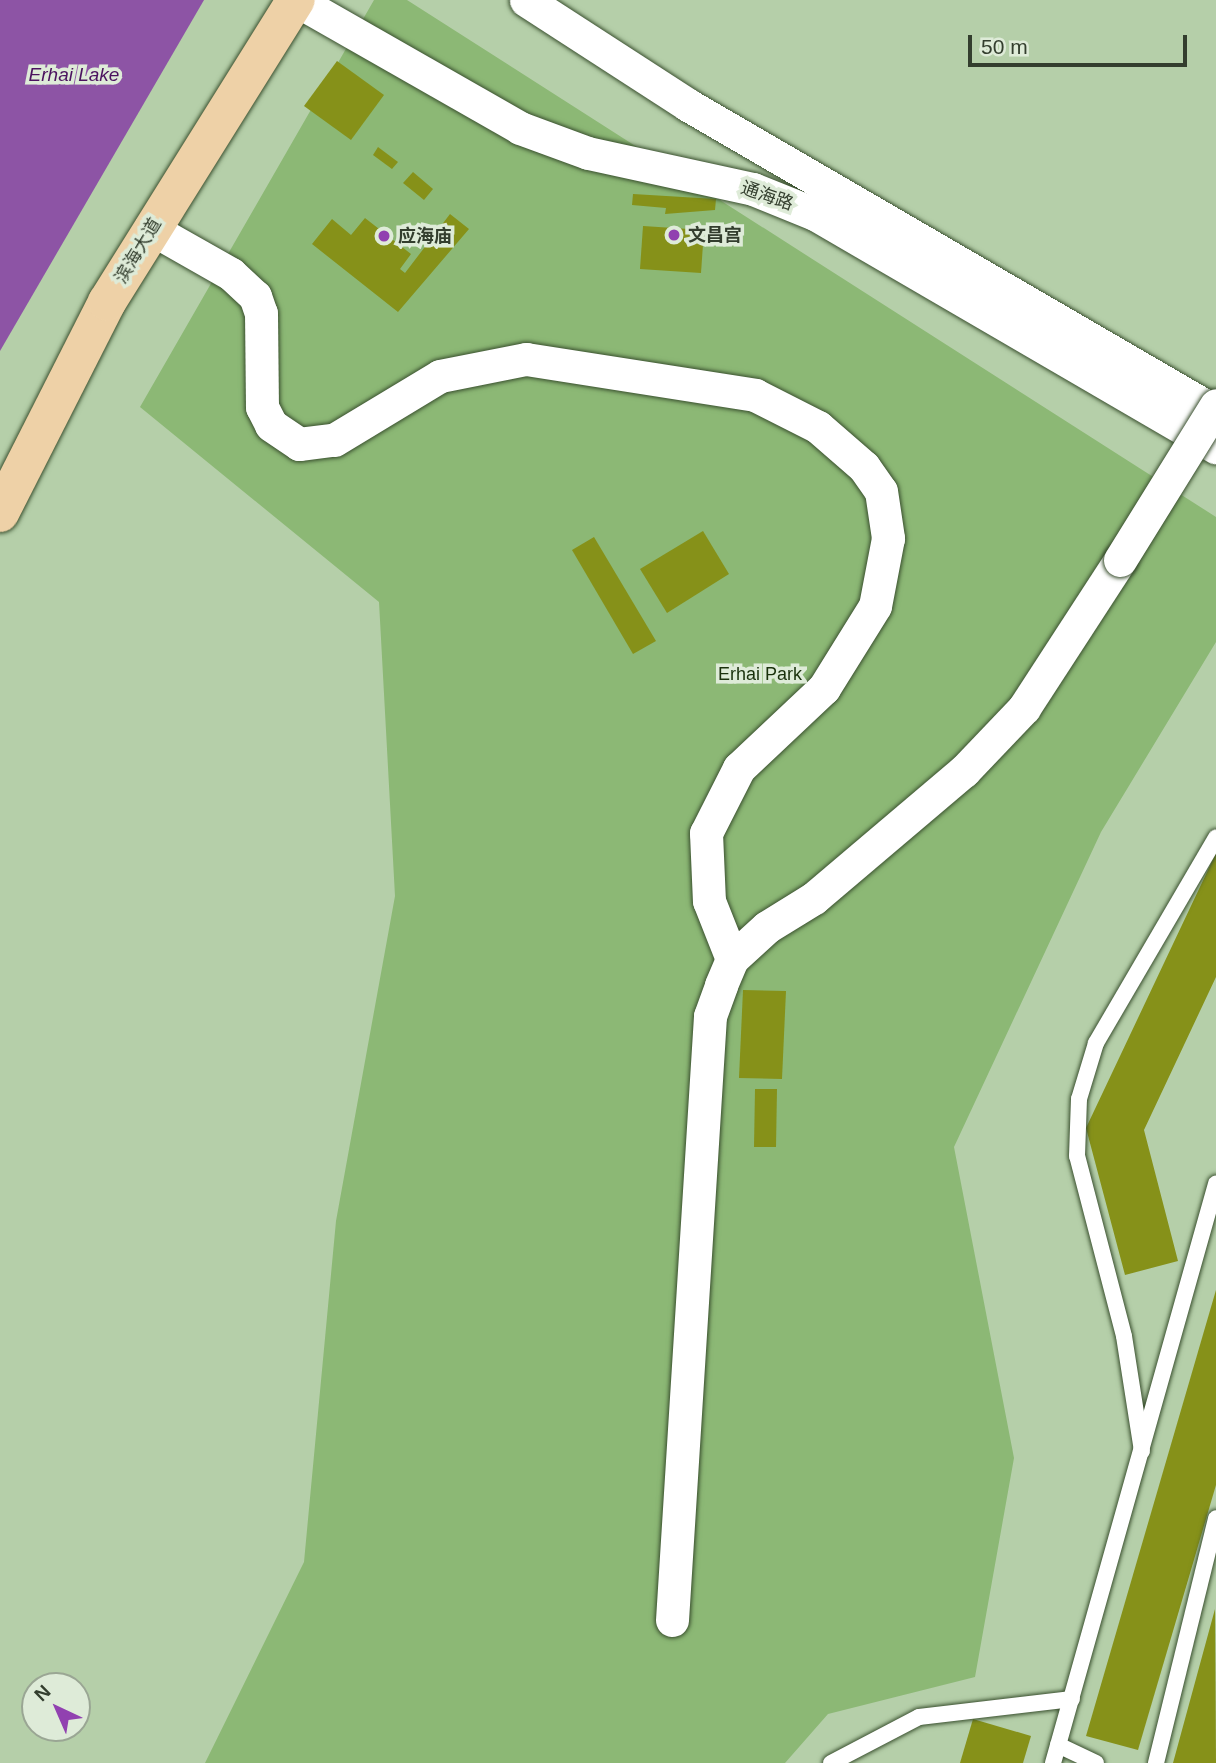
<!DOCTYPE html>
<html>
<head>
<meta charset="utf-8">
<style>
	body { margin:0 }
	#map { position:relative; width:1216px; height:1763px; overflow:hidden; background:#b5cfa9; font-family:Helvetica,"Noto Sans SC",sans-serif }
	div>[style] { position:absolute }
	.green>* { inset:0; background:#8cb875 }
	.water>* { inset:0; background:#8d54a5 }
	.building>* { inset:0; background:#869119 }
	.roads { filter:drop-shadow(0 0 2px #3a502f) drop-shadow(0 0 2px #3a502f) }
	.service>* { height:16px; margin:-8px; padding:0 8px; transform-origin:8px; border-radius:8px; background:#fff }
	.minor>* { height:33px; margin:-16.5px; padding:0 16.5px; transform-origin:16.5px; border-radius:16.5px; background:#fff }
	.primary>* { height:38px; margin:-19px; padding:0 19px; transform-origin:19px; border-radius:19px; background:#eed1a7 }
	.bridges { filter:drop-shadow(0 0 2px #3a502f) drop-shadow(0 0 2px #3a502f) }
	.minor-bridge>* { height:33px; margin:-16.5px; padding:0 16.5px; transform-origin:16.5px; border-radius:16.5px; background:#fff }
	.dots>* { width:19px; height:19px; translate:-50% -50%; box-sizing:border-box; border:4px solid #deebd8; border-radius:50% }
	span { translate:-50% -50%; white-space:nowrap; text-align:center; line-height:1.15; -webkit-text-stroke:7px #deebd8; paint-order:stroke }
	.street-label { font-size:18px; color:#333e2e }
	.poi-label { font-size:18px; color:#333e2e; font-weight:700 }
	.left { translate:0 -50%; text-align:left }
	.park-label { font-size:18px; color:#1a310c }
	.water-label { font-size:19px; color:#4b135f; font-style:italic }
	.north { position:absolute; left:21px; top:1672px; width:70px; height:70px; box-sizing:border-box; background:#deebd8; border:2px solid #9aa694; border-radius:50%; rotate:316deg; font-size:19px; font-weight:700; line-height:28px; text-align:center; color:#333e2e }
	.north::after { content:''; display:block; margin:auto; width:24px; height:32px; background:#9141b0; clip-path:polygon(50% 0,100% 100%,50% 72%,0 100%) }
	.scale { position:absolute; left:968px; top:35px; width:219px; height:32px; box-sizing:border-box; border:4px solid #333e2e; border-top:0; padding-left:9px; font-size:21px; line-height:24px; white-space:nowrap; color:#333e2e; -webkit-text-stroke:5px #deebd8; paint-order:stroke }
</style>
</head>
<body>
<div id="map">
	<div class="green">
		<div style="clip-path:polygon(374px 0,407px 0,1216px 517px,1216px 642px,1101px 832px,954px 1147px,1014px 1458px,975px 1677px,828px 1714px,785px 1763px,205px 1763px,304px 1562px,336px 1221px,395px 896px,379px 602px,140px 407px)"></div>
	</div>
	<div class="water">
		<div style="clip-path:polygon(0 0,204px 0,0 351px)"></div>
	</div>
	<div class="building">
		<div style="clip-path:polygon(337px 61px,384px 95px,351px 140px,304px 106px)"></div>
		<div style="clip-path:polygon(378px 147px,398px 162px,392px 169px,373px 155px)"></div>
		<div style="clip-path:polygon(413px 172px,433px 189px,424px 200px,403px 183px)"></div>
		<div style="clip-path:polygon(633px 194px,716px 199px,715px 210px,665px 214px,666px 208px,632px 205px)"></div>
		<div style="clip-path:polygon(450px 214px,469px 229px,398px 312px,312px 244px,332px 219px,351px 235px,365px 218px,411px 254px,400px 269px,405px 273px)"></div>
		<div style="clip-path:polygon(643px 226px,704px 230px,701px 273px,640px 269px)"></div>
		<div style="clip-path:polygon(703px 531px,729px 574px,667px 613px,640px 569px)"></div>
		<div style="clip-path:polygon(594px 537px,656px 641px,633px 654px,572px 550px)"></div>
		<div style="clip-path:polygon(1216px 853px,1216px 977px,1144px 1130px,1178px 1261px,1125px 1275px,1086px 1128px)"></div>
		<div style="clip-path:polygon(743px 990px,786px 991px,782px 1079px,739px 1078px)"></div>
		<div style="clip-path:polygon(755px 1089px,777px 1089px,776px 1147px,754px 1147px)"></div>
		<div style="clip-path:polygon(1216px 1290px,1216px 1485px,1138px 1750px,1086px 1736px)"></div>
		<div style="clip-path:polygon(1215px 1609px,1216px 1763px,1173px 1763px)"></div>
		<div style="clip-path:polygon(973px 1719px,1031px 1736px,1023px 1763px,960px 1763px)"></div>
	</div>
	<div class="roads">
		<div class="service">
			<div style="left:1142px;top:1451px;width:116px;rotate:-98.9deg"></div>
			<div style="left:1124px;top:1336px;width:186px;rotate:-104.6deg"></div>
			<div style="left:1077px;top:1156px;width:57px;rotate:-88deg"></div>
			<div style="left:1079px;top:1099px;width:59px;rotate:-73.1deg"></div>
			<div style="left:1096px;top:1043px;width:238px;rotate:-59.7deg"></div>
			<div style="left:1058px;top:1745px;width:42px;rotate:25.3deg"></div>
			<div style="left:831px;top:1763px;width:99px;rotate:-27.6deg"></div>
			<div style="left:919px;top:1717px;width:154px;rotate:-6.7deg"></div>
			<div style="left:1053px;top:1763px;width:602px;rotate:-74.28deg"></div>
			<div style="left:1156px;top:1763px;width:252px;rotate:-76.2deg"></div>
		</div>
		<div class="minor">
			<div style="left:296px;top:0;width:258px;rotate:29.7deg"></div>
			<div style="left:520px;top:128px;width:72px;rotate:20.2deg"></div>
			<div style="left:588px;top:153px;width:169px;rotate:12.3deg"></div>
			<div style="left:753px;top:189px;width:67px;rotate:22deg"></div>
			<div style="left:815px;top:214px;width:464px;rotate:30.2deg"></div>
			<div style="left:526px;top:0;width:193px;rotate:32.9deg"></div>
			<div style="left:688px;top:105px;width:611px;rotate:30.18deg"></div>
			<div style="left:150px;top:228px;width:93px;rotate:29.6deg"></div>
			<div style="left:231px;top:274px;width:33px;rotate:43deg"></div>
			<div style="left:255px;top:296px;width:18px;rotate:71deg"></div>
			<div style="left:261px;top:313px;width:94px;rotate:89.4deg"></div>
			<div style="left:262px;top:407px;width:20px;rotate:63deg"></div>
			<div style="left:271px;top:425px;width:34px;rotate:34deg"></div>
			<div style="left:299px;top:444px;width:35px;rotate:-7deg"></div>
			<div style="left:334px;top:440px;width:124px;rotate:-31.1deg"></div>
			<div style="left:440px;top:376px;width:88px;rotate:-11.2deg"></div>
			<div style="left:526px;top:359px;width:232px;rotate:8.9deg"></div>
			<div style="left:755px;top:395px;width:71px;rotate:26.9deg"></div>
			<div style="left:818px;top:427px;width:61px;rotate:41deg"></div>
			<div style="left:864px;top:467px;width:29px;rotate:55deg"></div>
			<div style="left:881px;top:491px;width:48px;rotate:81.5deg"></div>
			<div style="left:888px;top:538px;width:69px;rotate:100.8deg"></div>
			<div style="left:875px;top:606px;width:97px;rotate:121.9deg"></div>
			<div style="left:824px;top:688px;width:117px;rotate:136.7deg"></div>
			<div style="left:739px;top:768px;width:73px;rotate:116.9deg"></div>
			<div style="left:706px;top:833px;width:68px;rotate:87.5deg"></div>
			<div style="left:709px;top:901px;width:62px;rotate:68.4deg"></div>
			<div style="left:672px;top:1620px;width:605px;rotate:-86.4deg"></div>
			<div style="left:710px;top:1016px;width:33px;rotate:-70deg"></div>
			<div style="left:721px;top:985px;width:28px;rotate:-67deg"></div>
			<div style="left:732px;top:959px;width:47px;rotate:-42.4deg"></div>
			<div style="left:767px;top:927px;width:55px;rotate:-31.7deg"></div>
			<div style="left:814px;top:898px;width:197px;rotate:-40.3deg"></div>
			<div style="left:964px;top:771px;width:87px;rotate:-46.4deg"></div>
			<div style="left:1024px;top:708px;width:176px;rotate:-57deg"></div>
		</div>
		<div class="primary">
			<div style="left:0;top:513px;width:237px;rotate:-63.1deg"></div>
			<div style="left:107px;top:302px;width:356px;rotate:-58deg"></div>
		</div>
	</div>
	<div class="bridges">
		<div class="minor-bridge">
			<div style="left:1120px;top:560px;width:182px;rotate:-58.2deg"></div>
		</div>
	</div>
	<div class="dots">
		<div style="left:674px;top:235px;background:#9141b0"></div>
		<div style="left:384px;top:236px;background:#9141b0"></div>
	</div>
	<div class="street-label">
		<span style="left:767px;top:196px;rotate:19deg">通海路</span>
		<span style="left:138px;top:251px;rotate:-59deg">滨海大道</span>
	</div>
	<div class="poi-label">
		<span class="left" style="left:688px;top:235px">文昌宫</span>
		<span class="left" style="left:398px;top:236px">应海庙</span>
	</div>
	<div class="park-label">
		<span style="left:760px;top:674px">Erhai Park</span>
	</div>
	<div class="water-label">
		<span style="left:74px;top:75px">Erhai Lake</span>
	</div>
	<div class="north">N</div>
	<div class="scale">50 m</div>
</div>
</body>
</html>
